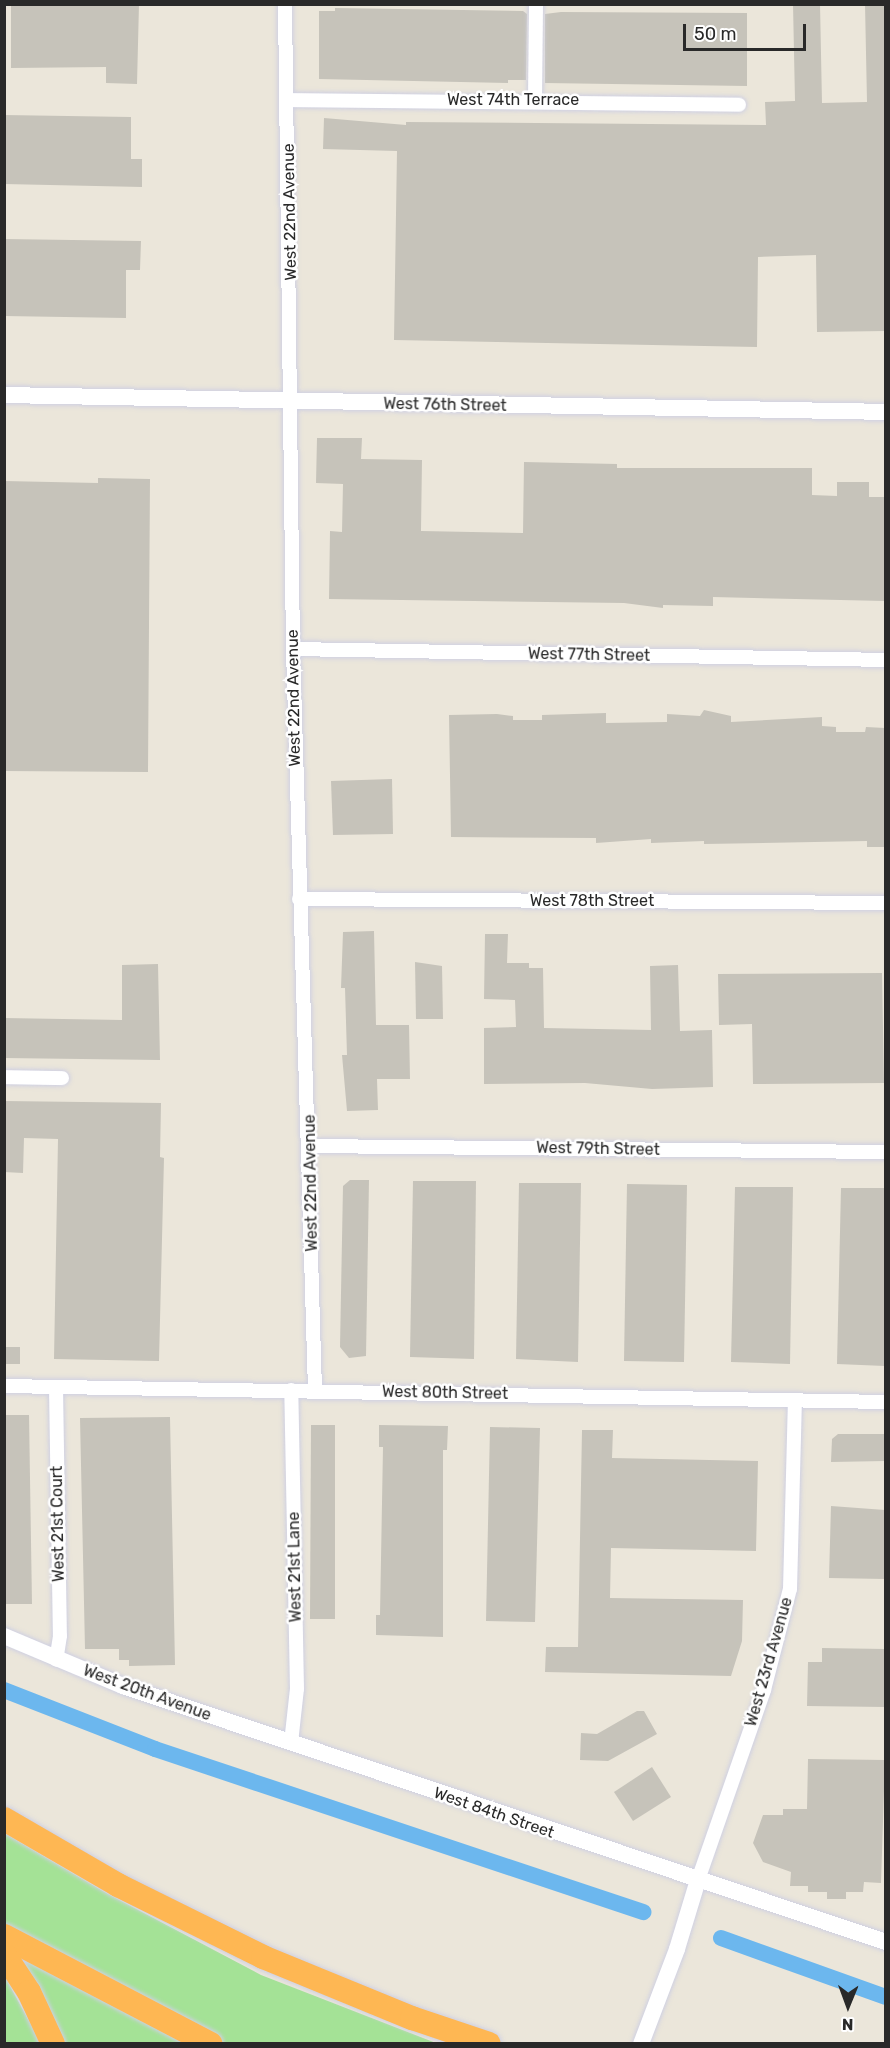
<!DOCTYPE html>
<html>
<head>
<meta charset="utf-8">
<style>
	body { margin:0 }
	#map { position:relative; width:890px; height:2048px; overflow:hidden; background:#ebe6da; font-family:Rubik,sans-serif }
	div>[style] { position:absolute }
	.green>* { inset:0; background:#a4e296 }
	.canal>* { height:16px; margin:-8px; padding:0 8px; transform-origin:8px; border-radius:8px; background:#6cb7ee }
	.building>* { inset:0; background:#c6c3ba }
	.roads { filter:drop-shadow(0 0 2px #cfd0e2) drop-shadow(0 0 2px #cfd0e2) }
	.minor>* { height:14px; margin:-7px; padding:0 7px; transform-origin:7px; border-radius:7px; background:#fff }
	.tertiary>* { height:16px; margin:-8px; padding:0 8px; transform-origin:8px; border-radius:8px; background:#fff }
	.motorway>* { height:24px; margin:-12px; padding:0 12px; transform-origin:12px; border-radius:12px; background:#feb753 }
	span { translate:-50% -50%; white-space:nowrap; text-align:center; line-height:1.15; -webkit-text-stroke:5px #fff; paint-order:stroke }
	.street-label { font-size:16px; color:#292929 }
	.frame { position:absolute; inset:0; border:6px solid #292929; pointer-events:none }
	.north { position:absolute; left:818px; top:1976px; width:60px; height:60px; -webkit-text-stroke:4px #fff; paint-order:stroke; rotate:181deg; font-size:16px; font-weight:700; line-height:24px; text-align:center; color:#292929 }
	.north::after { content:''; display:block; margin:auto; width:21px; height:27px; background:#292929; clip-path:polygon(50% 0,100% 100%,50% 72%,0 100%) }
	.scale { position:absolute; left:683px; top:24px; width:123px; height:27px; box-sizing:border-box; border:3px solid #292929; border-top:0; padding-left:8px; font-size:18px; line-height:21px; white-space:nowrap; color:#292929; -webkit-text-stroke:4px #fff; paint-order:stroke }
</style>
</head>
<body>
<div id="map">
	<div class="green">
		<div style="clip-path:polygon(4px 1833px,108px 1894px,261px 1975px,436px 2043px,63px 2043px,5px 1938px)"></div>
		<div style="clip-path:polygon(4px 1975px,29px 2021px,40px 2043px,5px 2043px)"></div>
	</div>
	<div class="canal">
		<div style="left:4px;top:1690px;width:162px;rotate:21.3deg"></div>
		<div style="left:155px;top:1749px;width:515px;rotate:18.47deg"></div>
		<div style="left:721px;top:1938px;width:175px;rotate:19.7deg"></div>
	</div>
	<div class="building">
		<div style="clip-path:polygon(11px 4px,139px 4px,137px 84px,106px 83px,106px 67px,11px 68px)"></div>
		<div style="clip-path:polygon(793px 4px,820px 4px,822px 103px,867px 102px,865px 4px,885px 4px,885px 331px,817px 332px,816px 255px,758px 257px,757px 347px,394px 340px,397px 151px,323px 149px,324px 118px,406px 125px,406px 122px,766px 125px,765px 102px,795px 101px)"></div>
		<div style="clip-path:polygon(335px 8px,523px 11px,527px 14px,526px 80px,508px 80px,508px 83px,319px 79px,319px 11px,335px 11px)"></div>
		<div style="clip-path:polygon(561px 12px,747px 13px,747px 86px,545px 83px,545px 14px)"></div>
		<div style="clip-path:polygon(4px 115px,131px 117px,131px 159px,142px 159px,142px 187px,4px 184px)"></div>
		<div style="clip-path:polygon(4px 239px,141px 241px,140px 270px,126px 270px,126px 318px,4px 316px)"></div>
		<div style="clip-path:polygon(317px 438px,362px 438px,361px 459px,422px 460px,421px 531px,523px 533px,524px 462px,617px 464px,617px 468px,812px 468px,812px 495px,837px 496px,837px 482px,869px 482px,869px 497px,885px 497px,885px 601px,713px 597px,713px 606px,663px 605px,663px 608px,624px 603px,329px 599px,330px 531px,342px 532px,343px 484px,316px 483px)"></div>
		<div style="clip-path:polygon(98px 478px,150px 479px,148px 772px,4px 771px,4px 481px,98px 483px)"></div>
		<div style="clip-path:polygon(704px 710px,731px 716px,731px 722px,822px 717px,822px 726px,836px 727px,836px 732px,865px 732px,866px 727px,885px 728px,885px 847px,867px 847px,867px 841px,704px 844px,704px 841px,651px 843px,651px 839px,596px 843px,596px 838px,451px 837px,449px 715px,497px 714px,513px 716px,513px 720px,542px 720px,542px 715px,606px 713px,606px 723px,667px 722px,667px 714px,700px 716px)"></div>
		<div style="clip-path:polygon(392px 779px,393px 834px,333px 835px,331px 781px)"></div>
		<div style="clip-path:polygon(374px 931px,376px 1025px,409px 1025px,410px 1079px,377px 1079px,378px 1110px,347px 1111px,342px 1055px,347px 1055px,345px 988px,341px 988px,343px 932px)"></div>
		<div style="clip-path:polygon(485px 934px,508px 934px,507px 963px,529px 963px,529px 968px,543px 968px,544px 1028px,651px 1030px,650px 966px,678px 965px,680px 1031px,712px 1030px,713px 1087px,652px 1089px,585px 1083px,484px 1084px,484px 1028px,516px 1027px,515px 1000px,484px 999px)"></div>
		<div style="clip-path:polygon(415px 962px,442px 966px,443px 1019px,416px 1019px)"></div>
		<div style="clip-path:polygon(158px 964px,160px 1060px,4px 1058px,4px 1018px,122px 1020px,122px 965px)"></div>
		<div style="clip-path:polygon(882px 973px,884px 1083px,753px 1084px,752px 1024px,719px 1025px,718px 974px)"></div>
		<div style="clip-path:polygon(4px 1101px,161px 1103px,160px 1157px,164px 1158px,159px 1361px,54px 1359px,58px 1139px,24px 1138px,23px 1173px,4px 1172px)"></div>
		<div style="clip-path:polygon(350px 1180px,369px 1180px,366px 1356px,349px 1358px,340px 1347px,343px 1186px)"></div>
		<div style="clip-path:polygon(413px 1181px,476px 1181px,474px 1359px,410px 1357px)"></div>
		<div style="clip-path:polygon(519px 1183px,581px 1183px,578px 1362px,516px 1359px)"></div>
		<div style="clip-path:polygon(627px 1184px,687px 1185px,684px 1362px,624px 1361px)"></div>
		<div style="clip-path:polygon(735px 1187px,793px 1187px,790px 1364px,731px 1362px)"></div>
		<div style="clip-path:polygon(841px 1188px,885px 1188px,885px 1366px,837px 1364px)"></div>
		<div style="clip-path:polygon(4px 1347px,20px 1347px,20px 1364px,4px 1364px)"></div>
		<div style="clip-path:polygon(4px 1415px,29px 1415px,32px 1604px,4px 1604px)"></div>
		<div style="clip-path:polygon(170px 1417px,175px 1665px,129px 1666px,129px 1660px,119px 1660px,119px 1649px,85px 1649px,80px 1418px)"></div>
		<div style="clip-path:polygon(311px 1425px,335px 1425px,335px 1619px,310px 1619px)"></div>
		<div style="clip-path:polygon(379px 1425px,448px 1426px,447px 1450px,443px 1450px,443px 1637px,376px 1635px,376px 1615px,380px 1615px,383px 1447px,379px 1447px)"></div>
		<div style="clip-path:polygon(490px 1427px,540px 1428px,535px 1622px,486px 1621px)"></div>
		<div style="clip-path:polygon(582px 1430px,613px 1430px,612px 1458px,758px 1461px,756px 1551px,611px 1548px,610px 1598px,743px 1600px,742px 1641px,731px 1676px,545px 1672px,546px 1647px,578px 1647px)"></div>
		<div style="clip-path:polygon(838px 1434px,885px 1434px,885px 1461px,831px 1462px,832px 1439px)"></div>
		<div style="clip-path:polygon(831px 1506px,885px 1510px,885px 1579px,829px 1578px)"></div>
		<div style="clip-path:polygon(822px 1648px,885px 1649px,885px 1707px,807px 1706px,808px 1662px,822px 1662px)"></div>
		<div style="clip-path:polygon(637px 1711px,644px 1711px,657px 1734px,608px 1761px,580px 1760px,581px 1733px,597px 1734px)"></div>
		<div style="clip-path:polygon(808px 1759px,885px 1760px,881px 1883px,864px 1882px,863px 1892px,846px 1892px,846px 1899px,827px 1899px,827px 1892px,808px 1892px,808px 1886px,790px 1886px,791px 1872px,763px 1862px,753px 1843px,763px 1815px,783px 1815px,783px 1809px,807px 1809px)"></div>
		<div style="clip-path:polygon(652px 1767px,671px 1797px,633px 1821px,614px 1792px)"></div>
	</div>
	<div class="roads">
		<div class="minor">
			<div style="left:285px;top:4px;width:645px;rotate:89.29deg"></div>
			<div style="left:293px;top:649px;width:741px;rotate:88.3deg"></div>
			<div style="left:288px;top:100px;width:451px;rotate:0.6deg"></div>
			<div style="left:535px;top:100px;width:96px;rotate:-89.4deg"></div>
			<div style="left:293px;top:649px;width:593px;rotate:1.06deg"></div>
			<div style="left:299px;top:899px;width:587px;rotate:0.39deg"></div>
			<div style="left:4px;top:1077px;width:58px;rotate:1deg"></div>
			<div style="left:310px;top:1146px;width:576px;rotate:0.6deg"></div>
			<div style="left:4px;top:1386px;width:882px;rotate:1.04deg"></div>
			<div style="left:56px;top:1387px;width:249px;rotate:89.1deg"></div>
			<div style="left:60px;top:1636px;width:24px;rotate:99deg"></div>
			<div style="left:291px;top:1743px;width:54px;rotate:-83.7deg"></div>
			<div style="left:297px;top:1689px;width:299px;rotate:-91.1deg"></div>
			<div style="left:698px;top:1880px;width:201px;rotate:-70.8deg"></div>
			<div style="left:764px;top:1690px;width:104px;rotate:-75.6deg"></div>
			<div style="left:790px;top:1589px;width:188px;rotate:-88.5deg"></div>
		</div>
		<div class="tertiary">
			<div style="left:4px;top:395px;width:882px;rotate:1.1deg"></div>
			<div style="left:4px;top:1636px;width:129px;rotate:22.8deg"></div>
			<div style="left:123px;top:1686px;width:805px;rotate:18.55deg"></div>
			<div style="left:641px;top:2044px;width:102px;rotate:-69.2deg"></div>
			<div style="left:677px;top:1949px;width:72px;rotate:-73.1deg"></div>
		</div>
		<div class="motorway">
			<div style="left:4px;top:1819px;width:132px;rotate:30.1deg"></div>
			<div style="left:118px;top:1885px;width:162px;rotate:26.4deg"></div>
			<div style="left:263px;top:1957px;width:161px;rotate:22.3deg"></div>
			<div style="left:412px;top:2018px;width:81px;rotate:18.7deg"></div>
			<div style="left:4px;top:1936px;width:233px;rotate:27.6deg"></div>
			<div style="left:4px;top:1954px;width:45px;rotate:56.7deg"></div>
			<div style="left:29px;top:1992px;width:57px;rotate:65.2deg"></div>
		</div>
	</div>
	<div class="street-label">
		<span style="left:513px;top:100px">West 74th Terrace</span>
		<span style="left:290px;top:212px;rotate:-91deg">West 22nd Avenue</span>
		<span style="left:445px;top:405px;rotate:1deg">West 76th Street</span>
		<span style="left:589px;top:655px;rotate:1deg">West 77th Street</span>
		<span style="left:294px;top:698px;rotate:-91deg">West 22nd Avenue</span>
		<span style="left:592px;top:901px">West 78th Street</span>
		<span style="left:598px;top:1149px;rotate:1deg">West 79th Street</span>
		<span style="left:311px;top:1183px;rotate:-91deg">West 22nd Avenue</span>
		<span style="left:445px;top:1393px;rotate:1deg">West 80th Street</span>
		<span style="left:58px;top:1524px;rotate:-91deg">West 21st Court</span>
		<span style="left:295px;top:1567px;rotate:-91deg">West 21st Lane</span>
		<span style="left:769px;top:1662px;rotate:-74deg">West 23rd Avenue</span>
		<span style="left:147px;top:1693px;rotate:20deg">West 20th Avenue</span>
		<span style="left:494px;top:1813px;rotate:19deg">West 84th Street</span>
	</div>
	<div class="frame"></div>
	<div class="north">N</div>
	<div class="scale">50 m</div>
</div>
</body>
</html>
